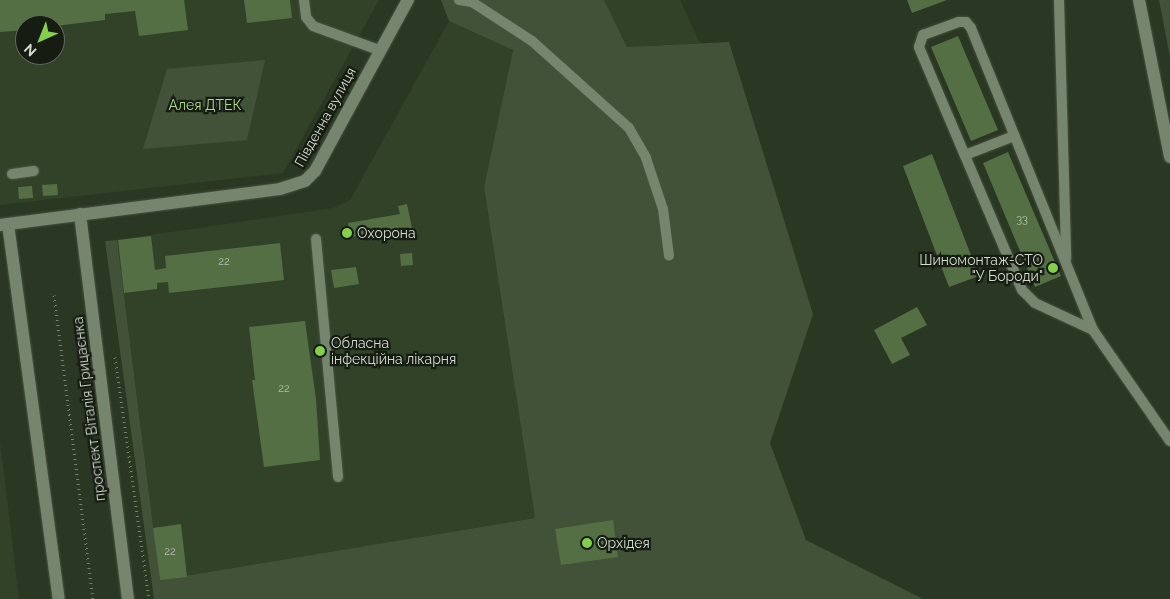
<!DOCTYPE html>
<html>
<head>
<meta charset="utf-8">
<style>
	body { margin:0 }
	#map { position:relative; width:1170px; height:599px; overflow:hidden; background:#2a3723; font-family:Raleway,sans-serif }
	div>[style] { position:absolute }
	.built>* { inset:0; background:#324229 }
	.green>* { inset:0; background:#425238 }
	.building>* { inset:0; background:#536f43 }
	.path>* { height:3px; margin-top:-1.5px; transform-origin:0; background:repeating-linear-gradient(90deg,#747f6e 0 1px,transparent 0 5px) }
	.roads { filter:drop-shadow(0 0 1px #485342) drop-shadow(0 0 1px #485342) }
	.lane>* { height:10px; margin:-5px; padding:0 5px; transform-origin:5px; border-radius:5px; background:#76856e }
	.street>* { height:12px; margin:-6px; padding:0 6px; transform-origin:6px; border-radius:6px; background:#76856e }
	.secondary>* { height:12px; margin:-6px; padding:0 6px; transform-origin:6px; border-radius:6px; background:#76856e }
	.dots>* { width:14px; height:14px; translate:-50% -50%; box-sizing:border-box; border:2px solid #171c13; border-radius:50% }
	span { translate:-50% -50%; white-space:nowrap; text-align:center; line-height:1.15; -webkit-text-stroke:4.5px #171c13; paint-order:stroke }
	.number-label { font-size:11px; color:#b2bfab }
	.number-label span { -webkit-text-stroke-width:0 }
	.park-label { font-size:14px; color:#add993 }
	.street-label { font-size:14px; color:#d2dace }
	.poi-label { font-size:14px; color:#d2dace }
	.left { translate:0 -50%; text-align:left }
	.right { translate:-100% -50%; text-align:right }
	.north { position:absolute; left:15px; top:15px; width:50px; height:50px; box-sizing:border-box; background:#171c13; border:1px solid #62685e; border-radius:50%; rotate:224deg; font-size:14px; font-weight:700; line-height:20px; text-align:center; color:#d2dace }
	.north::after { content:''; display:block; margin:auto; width:18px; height:22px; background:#84cf4d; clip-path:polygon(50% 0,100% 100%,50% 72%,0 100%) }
</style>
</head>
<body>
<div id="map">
	<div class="built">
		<div style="clip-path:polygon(evenodd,0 0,379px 0,283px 173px,0 205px,0 0,25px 25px,55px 25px,55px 55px,25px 55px,25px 25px)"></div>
		<div style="clip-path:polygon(604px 0,680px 0,700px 43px,627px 47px)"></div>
		<div style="clip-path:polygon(449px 21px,513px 50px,484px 187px,535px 518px,160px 580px,117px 240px,333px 208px,350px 200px)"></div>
		<div style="clip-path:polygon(0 442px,5px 481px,19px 599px,0 599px)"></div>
	</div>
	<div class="green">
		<div style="clip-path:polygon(441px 0,604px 0,627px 47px,729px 42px,813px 314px,770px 443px,806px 540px,923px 599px,154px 599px,105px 241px,117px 240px,160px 580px,535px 518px,484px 187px,513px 50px,449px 21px)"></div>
		<div style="clip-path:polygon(1159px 0,1170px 0,1170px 57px)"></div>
		<div style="clip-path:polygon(265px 60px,247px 140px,143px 149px,167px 69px)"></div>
	</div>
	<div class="building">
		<div style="clip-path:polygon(0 0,184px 0,188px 30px,139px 36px,135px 11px,105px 14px,105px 20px,55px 26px,25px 25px,25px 30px,0 32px)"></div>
		<div style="clip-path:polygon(244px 0,290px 0,292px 18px,247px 23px)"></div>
		<div style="clip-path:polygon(907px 0,947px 0,912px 13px)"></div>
		<div style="clip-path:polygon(958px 36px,998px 130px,971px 141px,931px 47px)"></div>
		<div style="clip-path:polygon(1008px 152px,1061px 276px,1035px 287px,983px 163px)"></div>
		<div style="clip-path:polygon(932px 154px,979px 276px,949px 287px,903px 166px)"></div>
		<div style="clip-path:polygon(57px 184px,58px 195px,43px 196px,42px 185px)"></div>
		<div style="clip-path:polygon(32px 186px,33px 198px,19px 199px,18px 187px)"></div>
		<div style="clip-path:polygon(407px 204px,412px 228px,344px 238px,343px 230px,349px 229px,348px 223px,400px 214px,398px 206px)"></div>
		<div style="clip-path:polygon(151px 236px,155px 270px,166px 268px,165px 256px,280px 243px,284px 280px,169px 293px,168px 282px,157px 283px,157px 289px,124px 293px,118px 240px)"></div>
		<div style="clip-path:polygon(412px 253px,413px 265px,401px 266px,400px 254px)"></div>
		<div style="clip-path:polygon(356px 267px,359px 284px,334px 288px,331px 270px)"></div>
		<div style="clip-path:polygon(917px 307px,927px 325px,901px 338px,910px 355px,892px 364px,874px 330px)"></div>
		<div style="clip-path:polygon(305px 321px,316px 399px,320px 460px,264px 467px,252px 380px,255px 380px,249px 327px)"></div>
		<div style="clip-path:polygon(613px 520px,618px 557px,561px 565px,555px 529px)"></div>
		<div style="clip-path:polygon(181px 524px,187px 577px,160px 580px,153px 528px)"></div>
	</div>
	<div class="path">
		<div style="left:54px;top:295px;width:306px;rotate:82.7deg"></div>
		<div style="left:115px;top:357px;width:244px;rotate:82deg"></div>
	</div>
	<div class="roads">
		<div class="lane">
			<div style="left:304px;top:0;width:17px;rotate:83deg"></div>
			<div style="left:306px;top:17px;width:11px;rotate:52deg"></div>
			<div style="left:313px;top:26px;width:70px;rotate:20deg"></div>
			<div style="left:459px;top:0;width:13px;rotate:9deg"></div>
			<div style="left:472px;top:2px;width:72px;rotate:33deg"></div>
			<div style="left:532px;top:41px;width:130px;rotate:41.9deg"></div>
			<div style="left:629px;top:128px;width:34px;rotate:60deg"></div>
			<div style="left:646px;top:158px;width:54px;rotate:71.6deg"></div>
			<div style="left:663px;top:209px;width:47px;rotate:82.7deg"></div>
			<div style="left:1059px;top:0;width:258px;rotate:88.4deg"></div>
			<div style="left:965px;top:155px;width:53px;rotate:-21.2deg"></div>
			<div style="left:12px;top:174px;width:22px;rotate:-8deg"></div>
			<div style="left:316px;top:239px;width:239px;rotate:84.7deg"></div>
			<div style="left:1093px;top:330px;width:64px;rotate:-155deg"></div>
			<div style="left:1035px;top:303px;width:18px;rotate:-135deg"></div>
			<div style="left:1022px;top:290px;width:264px;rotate:-113deg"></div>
			<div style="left:919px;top:47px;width:13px;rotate:-72deg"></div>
			<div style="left:923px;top:35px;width:38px;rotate:-20deg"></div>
			<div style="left:959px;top:22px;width:7px"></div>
			<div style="left:966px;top:22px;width:8px;rotate:50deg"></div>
			<div style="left:971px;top:28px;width:326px;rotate:68deg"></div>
			<div style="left:1093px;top:330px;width:135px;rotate:55.3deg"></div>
		</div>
		<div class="street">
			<div style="left:80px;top:214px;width:388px;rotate:82.9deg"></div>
			<div style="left:8px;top:224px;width:378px;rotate:82.3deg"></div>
			<div style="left:0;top:225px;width:282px;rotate:-7.3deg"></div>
			<div style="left:280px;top:189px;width:26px;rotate:-18deg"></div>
			<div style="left:305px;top:181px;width:14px;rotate:-45deg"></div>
			<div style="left:315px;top:171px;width:195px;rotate:-61.5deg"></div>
		</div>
		<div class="secondary">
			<div style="left:1139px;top:0;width:160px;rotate:78.8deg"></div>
		</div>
	</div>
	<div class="dots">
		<div style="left:347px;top:233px;background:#84cf4d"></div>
		<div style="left:1053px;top:268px;background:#84cf4d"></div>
		<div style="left:320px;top:351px;background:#84cf4d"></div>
		<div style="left:587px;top:543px;background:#84cf4d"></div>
	</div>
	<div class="number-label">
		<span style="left:1022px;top:220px">33</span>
		<span style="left:224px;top:262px">22</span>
		<span style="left:284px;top:389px">22</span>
		<span style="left:170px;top:552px">22</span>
	</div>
	<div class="park-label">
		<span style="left:205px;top:105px">Алея ДТЕК</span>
	</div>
	<div class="street-label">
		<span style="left:325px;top:117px;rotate:-61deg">Південна вулиця</span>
		<span style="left:89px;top:409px;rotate:-97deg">проспект Віталія Грицаєнка</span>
	</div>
	<div class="poi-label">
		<span class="left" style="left:357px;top:233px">Охорона</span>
		<span class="right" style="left:1043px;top:268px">Шиномонтаж-СТО<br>"У Бороди"</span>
		<span class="left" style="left:331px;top:351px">Обласна<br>інфекційна лікарня</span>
		<span class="left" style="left:597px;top:543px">Орхідея</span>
	</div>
	<div class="north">N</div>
</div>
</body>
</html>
